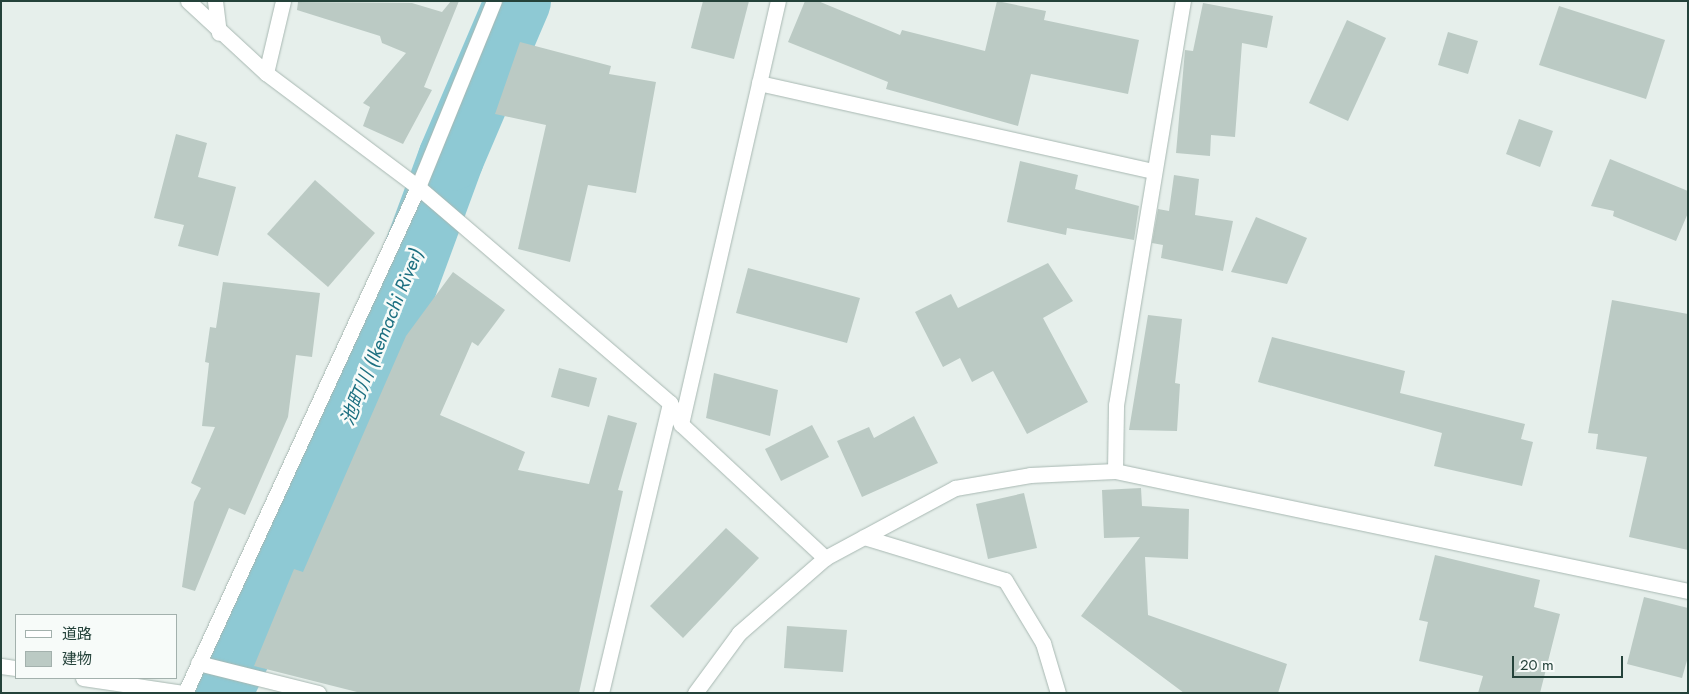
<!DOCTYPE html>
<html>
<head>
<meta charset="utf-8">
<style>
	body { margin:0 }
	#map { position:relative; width:1689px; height:694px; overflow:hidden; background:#e6efeb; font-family:Jost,"Noto Sans JP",sans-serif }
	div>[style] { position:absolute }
	.river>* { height:66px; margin:-33px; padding:0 33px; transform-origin:33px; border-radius:33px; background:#8ec9d4 }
	.building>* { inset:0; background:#bbcac4 }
	.roads { filter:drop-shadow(0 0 1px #a8b8b2) drop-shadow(0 0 1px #a8b8b2) }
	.street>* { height:15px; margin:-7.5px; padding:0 7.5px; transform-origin:7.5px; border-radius:7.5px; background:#fff }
	.secondary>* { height:15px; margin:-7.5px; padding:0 7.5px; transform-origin:7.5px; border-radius:7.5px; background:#fff }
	span { translate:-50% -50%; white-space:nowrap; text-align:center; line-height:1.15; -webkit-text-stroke:5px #f7fbf9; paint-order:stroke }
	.water-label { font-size:19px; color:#1c6f80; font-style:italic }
	.frame { position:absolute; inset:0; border:2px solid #24423a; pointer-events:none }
	.legend { position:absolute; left:15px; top:614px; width:162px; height:65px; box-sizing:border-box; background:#f7fbf9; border:1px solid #a3b1ad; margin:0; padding:6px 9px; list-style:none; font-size:15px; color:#24423a }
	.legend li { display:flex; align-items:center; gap:10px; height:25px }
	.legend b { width:25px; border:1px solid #a3b1ad }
	.scale { position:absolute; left:1512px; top:656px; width:111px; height:22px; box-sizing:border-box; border:2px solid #24423a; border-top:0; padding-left:6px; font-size:15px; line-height:18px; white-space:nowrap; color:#24423a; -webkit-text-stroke:4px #f7fbf9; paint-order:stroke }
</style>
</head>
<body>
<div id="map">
	<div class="river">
		<div style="left:219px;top:693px;width:346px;rotate:-64.3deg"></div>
		<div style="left:369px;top:381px;width:238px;rotate:-69.8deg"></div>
		<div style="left:451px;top:158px;width:171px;rotate:-66.9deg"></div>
	</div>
	<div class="building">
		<div style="clip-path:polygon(451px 1px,459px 1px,424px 87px,432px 90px,403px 144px,363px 126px,370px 107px,363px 103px,406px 53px,382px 43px,380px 36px,297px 10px,298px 2px,412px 3px,442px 12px)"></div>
		<div style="clip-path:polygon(703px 1px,749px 1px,734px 59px,691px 48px)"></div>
		<div style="clip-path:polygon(805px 1px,818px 1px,900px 35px,902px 30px,985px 51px,997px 1px,1046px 11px,1044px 20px,1139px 40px,1128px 94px,1031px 74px,1018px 126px,886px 89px,888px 82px,788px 42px)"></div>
		<div style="clip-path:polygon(1203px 3px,1273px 16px,1267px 48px,1242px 43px,1235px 137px,1211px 135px,1210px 156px,1176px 153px,1185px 50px,1193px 51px)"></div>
		<div style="clip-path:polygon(1559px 6px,1665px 40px,1646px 99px,1539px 65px)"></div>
		<div style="clip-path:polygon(1347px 20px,1386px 38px,1348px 121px,1309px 103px)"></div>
		<div style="clip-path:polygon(1448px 32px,1478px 41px,1468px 74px,1438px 65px)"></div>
		<div style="clip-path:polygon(520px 42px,611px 66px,609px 74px,656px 82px,636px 193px,588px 185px,570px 262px,518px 249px,546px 125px,495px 114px)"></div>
		<div style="clip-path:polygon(1519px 119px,1553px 131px,1540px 167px,1506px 154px)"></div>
		<div style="clip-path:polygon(176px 134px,207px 143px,198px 177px,236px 187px,218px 256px,178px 246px,184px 225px,154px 218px)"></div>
		<div style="clip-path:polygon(1610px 159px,1688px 191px,1688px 213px,1676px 241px,1613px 216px,1614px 211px,1591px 206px)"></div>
		<div style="clip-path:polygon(1020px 161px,1078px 175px,1075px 189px,1139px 206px,1134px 240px,1067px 228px,1066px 235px,1007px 222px)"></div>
		<div style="clip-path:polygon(1174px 175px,1199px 179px,1195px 215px,1233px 221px,1223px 271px,1161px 258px,1163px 245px,1152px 243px,1158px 209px,1169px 211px)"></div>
		<div style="clip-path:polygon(315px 180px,375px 233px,328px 287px,267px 234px)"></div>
		<div style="clip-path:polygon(1256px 217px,1307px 238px,1287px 284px,1231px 272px)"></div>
		<div style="clip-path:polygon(1048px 263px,1073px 301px,1043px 318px,1088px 402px,1027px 434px,993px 371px,972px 382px,960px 358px,943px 367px,915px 312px,951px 294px,958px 308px)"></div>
		<div style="clip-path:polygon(748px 268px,860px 298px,847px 343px,736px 313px)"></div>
		<div style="clip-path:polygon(453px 272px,505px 310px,478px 346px,472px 342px,440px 415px,525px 452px,518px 470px,589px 484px,608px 415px,637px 423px,618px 490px,623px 491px,579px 693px,361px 693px,254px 666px,294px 569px,303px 572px,406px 336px)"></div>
		<div style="clip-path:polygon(223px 282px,320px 293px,312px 357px,296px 355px,288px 417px,245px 515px,229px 508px,195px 591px,182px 587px,194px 502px,201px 488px,191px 483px,215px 427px,202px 426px,209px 363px,205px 362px,210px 327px,216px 328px)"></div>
		<div style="clip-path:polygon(1612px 300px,1688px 314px,1688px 550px,1629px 537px,1647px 457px,1596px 449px,1598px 434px,1588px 433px)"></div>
		<div style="clip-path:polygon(1148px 315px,1182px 319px,1175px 383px,1180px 384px,1177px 431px,1129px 430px)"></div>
		<div style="clip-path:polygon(1272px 337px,1405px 371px,1400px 393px,1525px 424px,1521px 439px,1533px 442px,1522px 486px,1434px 466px,1442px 433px,1258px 382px)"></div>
		<div style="clip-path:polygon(559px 368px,597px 378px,589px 407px,551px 397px)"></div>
		<div style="clip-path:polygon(714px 373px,778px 390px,770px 436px,706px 418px)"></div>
		<div style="clip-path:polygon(914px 416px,938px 463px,862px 497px,837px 441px,869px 427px,874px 438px)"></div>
		<div style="clip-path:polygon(812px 425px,829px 457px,781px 481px,765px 449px)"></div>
		<div style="clip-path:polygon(1141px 488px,1142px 506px,1189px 509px,1188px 559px,1145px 557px,1148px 615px,1287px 664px,1278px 693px,1184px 693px,1081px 616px,1140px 537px,1104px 538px,1102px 490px)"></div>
		<div style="clip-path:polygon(1024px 493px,1037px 548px,988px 559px,976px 504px)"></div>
		<div style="clip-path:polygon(726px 528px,759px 558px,683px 638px,650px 606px)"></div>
		<div style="clip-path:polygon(1435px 555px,1540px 580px,1534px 607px,1560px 614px,1540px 693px,1478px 693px,1483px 676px,1419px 661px,1428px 622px,1419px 620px)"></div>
		<div style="clip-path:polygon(1644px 597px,1688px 608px,1688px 657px,1682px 678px,1627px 664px)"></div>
		<div style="clip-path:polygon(787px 626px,847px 630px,843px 672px,784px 668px)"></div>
	</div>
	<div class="roads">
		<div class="street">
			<div style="left:188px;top:1px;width:106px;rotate:42.7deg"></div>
			<div style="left:266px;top:73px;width:190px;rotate:36.9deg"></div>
			<div style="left:418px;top:187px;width:332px;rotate:40.6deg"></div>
			<div style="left:670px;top:403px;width:24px;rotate:62deg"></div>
			<div style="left:681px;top:424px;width:197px;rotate:42.9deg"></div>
			<div style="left:215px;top:1px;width:32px;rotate:83deg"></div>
			<div style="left:266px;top:73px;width:74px;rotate:-76.7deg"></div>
			<div style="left:759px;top:83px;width:403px;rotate:12.6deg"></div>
			<div style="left:681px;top:424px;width:434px;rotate:-77.1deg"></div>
			<div style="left:1115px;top:471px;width:66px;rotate:-89.1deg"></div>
			<div style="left:1116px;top:405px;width:410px;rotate:-80.6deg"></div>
			<div style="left:864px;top:537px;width:147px;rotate:17deg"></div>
			<div style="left:1005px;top:580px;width:74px;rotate:58.9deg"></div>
			<div style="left:1043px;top:643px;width:52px;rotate:73.3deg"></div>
			<div style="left:198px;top:663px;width:124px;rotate:14deg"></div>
			<div style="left:1px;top:666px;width:15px;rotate:8deg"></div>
			<div style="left:83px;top:678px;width:101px;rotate:8.5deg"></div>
			<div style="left:185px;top:693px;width:557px;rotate:-65.28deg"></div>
			<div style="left:418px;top:187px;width:201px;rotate:-67.8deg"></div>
			<div style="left:601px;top:693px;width:298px;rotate:-76.6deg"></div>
		</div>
		<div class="secondary">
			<div style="left:695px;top:693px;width:74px;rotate:-53.7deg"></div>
			<div style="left:739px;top:633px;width:114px;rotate:-41.1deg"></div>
			<div style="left:825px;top:558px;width:148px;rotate:-28.3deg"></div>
			<div style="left:955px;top:488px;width:76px;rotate:-9.8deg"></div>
			<div style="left:1030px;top:475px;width:85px;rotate:-2.7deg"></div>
			<div style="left:1115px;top:471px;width:585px;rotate:11.83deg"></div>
		</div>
	</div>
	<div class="water-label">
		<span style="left:382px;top:337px;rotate:-68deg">池町川 (Ikemachi River)</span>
	</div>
	<div class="frame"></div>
	<ul class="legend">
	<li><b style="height:6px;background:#fff"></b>道路</li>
	<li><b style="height:14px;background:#bbcac4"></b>建物</li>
	</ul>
	<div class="scale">20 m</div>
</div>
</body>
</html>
